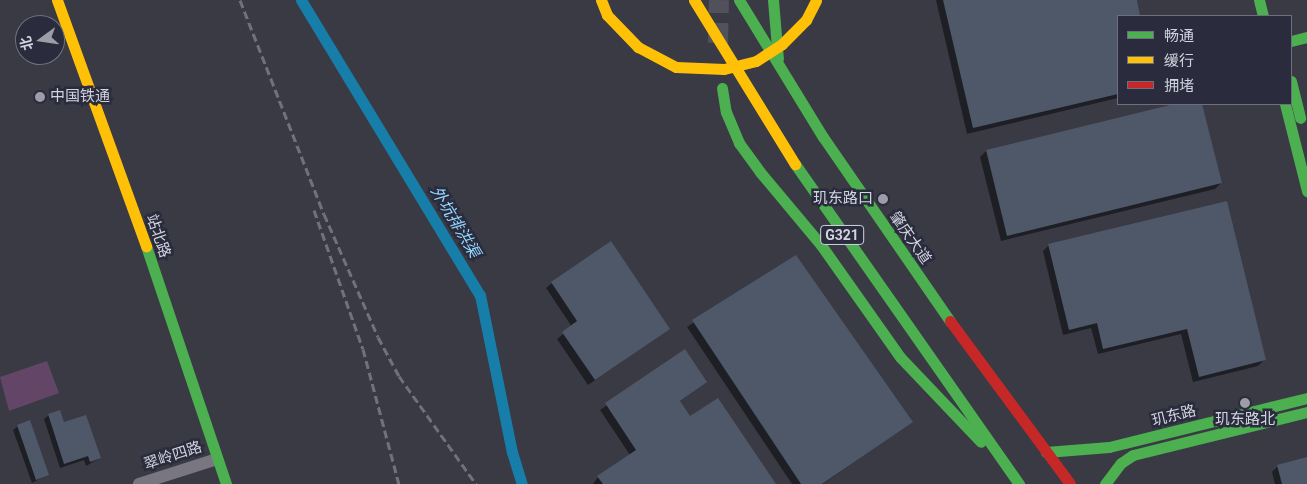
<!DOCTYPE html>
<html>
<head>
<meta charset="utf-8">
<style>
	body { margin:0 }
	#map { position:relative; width:1307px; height:484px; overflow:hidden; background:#393a44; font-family:Roboto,"Noto Sans SC",sans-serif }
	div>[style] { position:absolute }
	.green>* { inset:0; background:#634667 }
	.shadow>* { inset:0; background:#0007 }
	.canal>* { height:11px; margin:-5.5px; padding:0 5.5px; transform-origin:5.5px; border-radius:5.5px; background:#177ea9 }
	.building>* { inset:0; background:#4e5869 }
	.primary-tunnel>* { height:20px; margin-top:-10px; transform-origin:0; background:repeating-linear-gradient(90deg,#50515b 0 20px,transparent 0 30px) }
	.street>* { height:12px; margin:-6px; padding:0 6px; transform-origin:6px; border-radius:6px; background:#797681 }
	.fast>* { height:11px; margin:-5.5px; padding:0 5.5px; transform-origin:5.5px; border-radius:5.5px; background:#4caf50 }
	.slow>* { height:11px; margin:-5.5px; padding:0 5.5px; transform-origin:5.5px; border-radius:5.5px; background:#ffc107 }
	.jam>* { height:11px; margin:-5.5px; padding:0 5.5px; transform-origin:5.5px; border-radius:5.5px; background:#c62828 }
	.rail>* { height:3px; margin-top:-1.5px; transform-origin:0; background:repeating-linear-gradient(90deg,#72717b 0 8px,transparent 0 12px) }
	.slow-bridge>* { height:11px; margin:-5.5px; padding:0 5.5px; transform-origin:5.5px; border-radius:5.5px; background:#ffc107 }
	.dots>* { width:14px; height:14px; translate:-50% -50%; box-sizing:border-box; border:2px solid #2a2c3e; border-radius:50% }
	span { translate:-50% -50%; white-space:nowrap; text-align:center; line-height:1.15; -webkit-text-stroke:5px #2a2c3e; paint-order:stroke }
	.shield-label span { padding:1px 4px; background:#2a2c3e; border:1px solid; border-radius:4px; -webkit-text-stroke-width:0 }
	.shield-label { font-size:14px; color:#d1d3de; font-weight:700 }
	.poi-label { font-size:15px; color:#d1d3de }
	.left { translate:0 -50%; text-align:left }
	.right { translate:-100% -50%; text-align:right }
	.street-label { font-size:15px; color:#d1d3de }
	.water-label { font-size:16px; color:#93d8fe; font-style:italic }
	.legend { position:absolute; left:1117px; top:15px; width:175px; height:90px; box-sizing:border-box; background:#2a2c3e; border:1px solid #6d6f7e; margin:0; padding:6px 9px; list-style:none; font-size:15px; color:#d1d3de }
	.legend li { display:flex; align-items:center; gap:10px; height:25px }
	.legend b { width:25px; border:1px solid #6d6f7e }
	.north { position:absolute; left:15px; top:15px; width:50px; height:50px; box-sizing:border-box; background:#2a2c3e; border:1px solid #6d6f7e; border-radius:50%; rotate:256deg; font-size:14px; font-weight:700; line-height:20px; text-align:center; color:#d1d3de }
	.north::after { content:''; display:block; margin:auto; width:18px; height:22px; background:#9c9da8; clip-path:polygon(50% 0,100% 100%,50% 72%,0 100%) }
</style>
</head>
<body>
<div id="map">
	<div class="green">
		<div style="clip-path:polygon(47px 361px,59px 393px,9px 411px,0 377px)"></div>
	</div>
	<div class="shadow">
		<div style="clip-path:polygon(936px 0,1135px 0,1139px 16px,1118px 16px,1118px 98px,967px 134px)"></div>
		<div style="clip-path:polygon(1179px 104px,1201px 104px,1221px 183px,1215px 189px,1001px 241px,980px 157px,986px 151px)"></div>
		<div style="clip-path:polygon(1049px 245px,1264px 360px,1258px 366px,1193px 382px,1181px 334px,1098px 354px,1091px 328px,1063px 335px,1043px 251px)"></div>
		<div style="clip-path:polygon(796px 256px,912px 421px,823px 484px,792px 484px,687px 327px)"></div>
		<div style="clip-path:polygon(552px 283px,669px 329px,588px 385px,557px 339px,572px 327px,546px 288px)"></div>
		<div style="clip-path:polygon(685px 351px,706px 382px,679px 402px,690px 418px,774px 484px,593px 484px,598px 477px,630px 455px,600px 410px)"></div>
		<div style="clip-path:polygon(49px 415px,63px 424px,100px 458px,86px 466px,84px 460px,60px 468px,44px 419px)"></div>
		<div style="clip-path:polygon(18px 426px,47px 475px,32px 483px,13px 430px)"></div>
		<div style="clip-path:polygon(1307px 459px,1307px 484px,1275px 484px,1272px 472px,1278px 466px)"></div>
	</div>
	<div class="canal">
		<div style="left:301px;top:0;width:345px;rotate:58.8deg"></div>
		<div style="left:480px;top:295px;width:160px;rotate:78.5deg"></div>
		<div style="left:512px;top:452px;width:34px;rotate:73deg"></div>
	</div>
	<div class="building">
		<div style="clip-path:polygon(943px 0,1137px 0,1140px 16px,1118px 16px,1118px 94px,973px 128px)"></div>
		<div style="clip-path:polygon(1174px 104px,1202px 104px,1222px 183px,1007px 236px,986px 150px)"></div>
		<div style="clip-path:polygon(1227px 201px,1266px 360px,1199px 377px,1187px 329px,1103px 349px,1097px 323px,1069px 330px,1048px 244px)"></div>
		<div style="clip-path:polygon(611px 241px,670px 329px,595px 380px,562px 332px,577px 321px,551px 282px)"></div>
		<div style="clip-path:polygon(796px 255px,913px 422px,822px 484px,801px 484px,692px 320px)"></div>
		<div style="clip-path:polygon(685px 349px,707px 382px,680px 401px,690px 416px,718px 398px,776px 484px,603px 484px,597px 476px,636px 450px,605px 403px)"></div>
		<div style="clip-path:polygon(60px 410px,64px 422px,86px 415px,101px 458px,90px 462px,88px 456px,64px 464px,48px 414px)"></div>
		<div style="clip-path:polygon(30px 420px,49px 475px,36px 480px,17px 425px)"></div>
		<div style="clip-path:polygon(1307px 457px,1307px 484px,1282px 484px,1277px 465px)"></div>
	</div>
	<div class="primary-tunnel">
		<div style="left:718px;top:43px;width:43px;rotate:-88.7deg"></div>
	</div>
	<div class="street">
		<div style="left:139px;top:484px;width:82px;rotate:-17.8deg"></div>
	</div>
	<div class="fast">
		<div style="left:739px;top:0;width:161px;rotate:58.5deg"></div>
		<div style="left:823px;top:137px;width:224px;rotate:55.4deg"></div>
		<div style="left:773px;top:0;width:59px;rotate:85.2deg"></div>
		<div style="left:1259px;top:0;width:16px;rotate:76deg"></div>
		<div style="left:1291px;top:41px;width:16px;rotate:-14deg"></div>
		<div style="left:1291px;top:81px;width:38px;rotate:76deg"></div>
		<div style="left:722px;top:88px;width:24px;rotate:81deg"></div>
		<div style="left:726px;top:112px;width:34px;rotate:67deg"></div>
		<div style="left:739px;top:143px;width:36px;rotate:54deg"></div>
		<div style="left:760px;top:172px;width:95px;rotate:50.1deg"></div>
		<div style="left:821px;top:245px;width:137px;rotate:54.8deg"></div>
		<div style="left:900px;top:357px;width:117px;rotate:46.4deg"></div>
		<div style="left:1285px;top:104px;width:90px;rotate:75.8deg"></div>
		<div style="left:795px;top:164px;width:391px;rotate:55deg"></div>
		<div style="left:146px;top:246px;width:251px;rotate:71.4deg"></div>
		<div style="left:1046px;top:452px;width:63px;rotate:-4.5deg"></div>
		<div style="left:1109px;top:447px;width:204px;rotate:-13.9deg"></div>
		<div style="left:1105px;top:484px;width:26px;rotate:-53deg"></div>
		<div style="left:1121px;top:463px;width:14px;rotate:-34deg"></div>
		<div style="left:1133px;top:455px;width:179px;rotate:-13.9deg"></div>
	</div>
	<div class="slow">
		<div style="left:57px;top:0;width:262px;rotate:70.1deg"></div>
		<div style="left:694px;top:0;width:193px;rotate:58.4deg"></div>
	</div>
	<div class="jam">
		<div style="left:950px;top:321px;width:202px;rotate:53.6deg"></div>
	</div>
	<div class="rail">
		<div style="left:240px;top:0;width:230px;rotate:68.6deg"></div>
		<div style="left:324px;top:214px;width:134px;rotate:66.3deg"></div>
		<div style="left:378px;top:337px;width:44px;rotate:61.7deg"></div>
		<div style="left:399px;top:376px;width:133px;rotate:54.5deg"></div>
		<div style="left:314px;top:210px;width:147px;rotate:70.6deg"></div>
		<div style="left:363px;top:349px;width:140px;rotate:75.1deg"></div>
	</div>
	<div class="slow-bridge">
		<div style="left:601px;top:0;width:16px;rotate:68deg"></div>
		<div style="left:607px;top:15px;width:45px;rotate:45.9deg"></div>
		<div style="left:638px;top:47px;width:43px;rotate:27.8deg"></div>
		<div style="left:676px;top:67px;width:48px;rotate:2.4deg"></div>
		<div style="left:724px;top:69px;width:33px;rotate:-14deg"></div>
		<div style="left:756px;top:61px;width:31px;rotate:-33deg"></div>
		<div style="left:782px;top:44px;width:34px;rotate:-45deg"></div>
		<div style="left:806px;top:20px;width:22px;rotate:-63deg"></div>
	</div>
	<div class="dots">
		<div style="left:40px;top:97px;background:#9c9da8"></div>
		<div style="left:883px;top:199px;background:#9c9da8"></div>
		<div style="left:1245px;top:403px;background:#9c9da8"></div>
	</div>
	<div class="shield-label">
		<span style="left:842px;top:235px">G321</span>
	</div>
	<div class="poi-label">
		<span class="left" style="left:50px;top:97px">中国铁通</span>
		<span class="right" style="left:873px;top:199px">玑东路口</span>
		<span style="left:1245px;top:420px">玑东路北</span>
	</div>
	<div class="street-label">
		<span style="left:158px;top:236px;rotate:71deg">站北路</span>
		<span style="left:910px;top:238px;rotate:55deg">肇庆大道</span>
		<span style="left:1174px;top:416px;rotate:-14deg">玑东路</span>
		<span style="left:173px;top:456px;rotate:-18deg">翠岭四路</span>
	</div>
	<div class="water-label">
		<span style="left:455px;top:222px;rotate:59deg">外坑排洪渠</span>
	</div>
	<ul class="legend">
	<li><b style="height:6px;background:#4caf50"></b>畅通</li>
	<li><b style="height:6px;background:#ffc107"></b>缓行</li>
	<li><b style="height:6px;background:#c62828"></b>拥堵</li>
	</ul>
	<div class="north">北</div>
</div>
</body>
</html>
